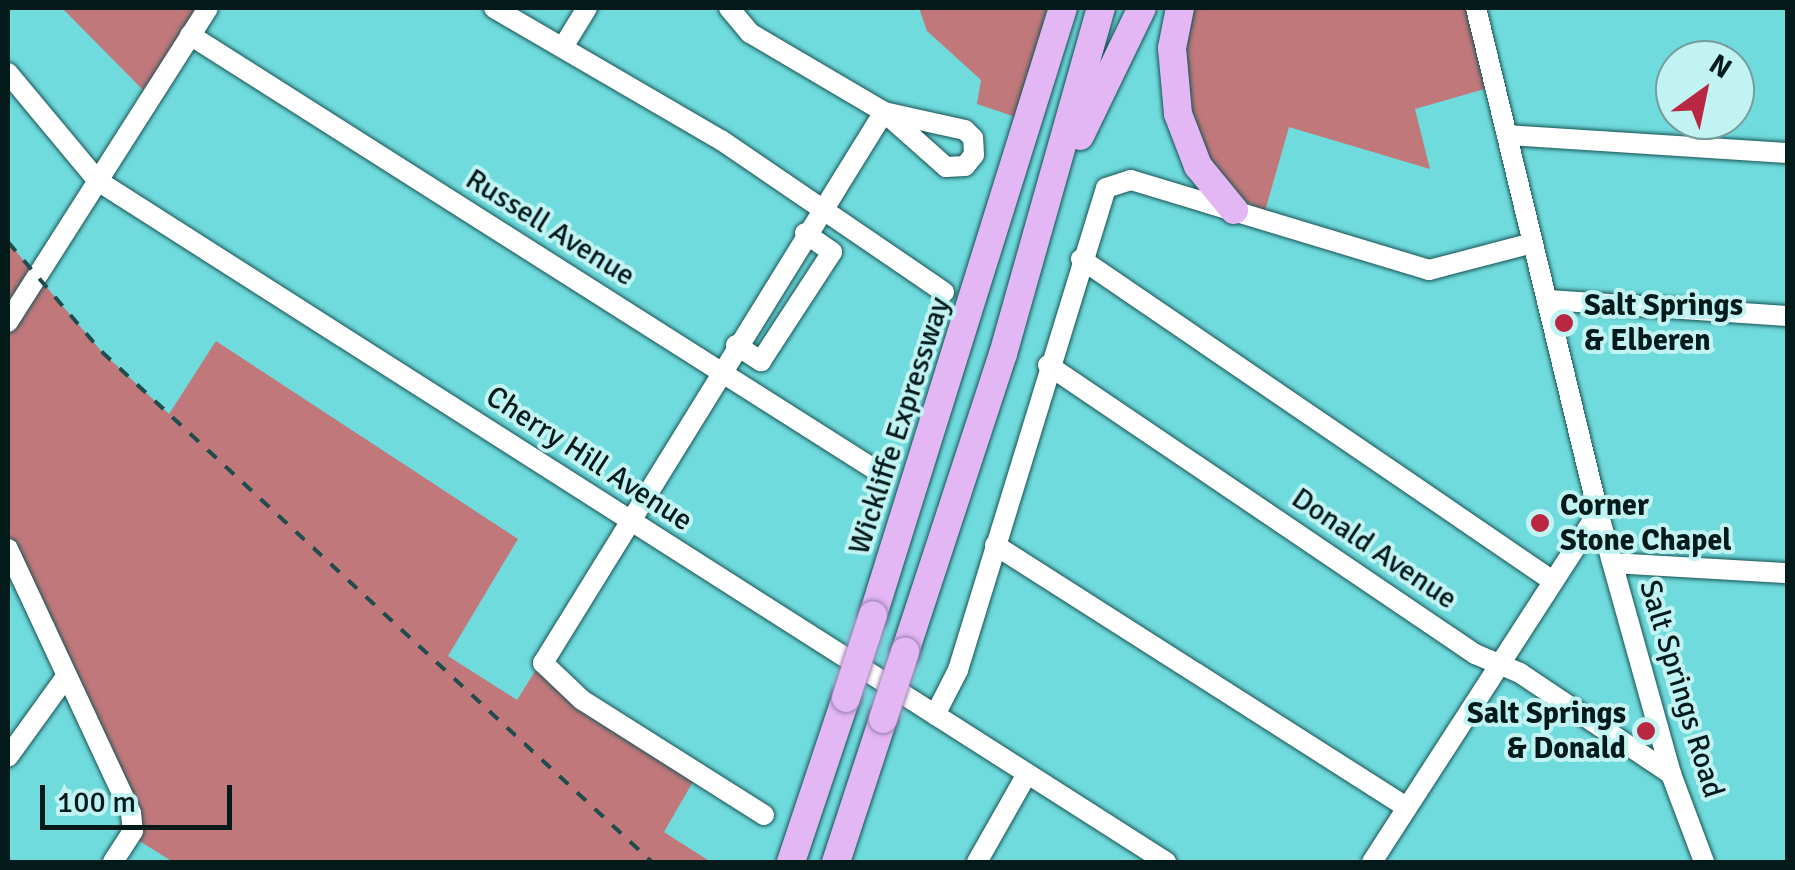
<!DOCTYPE html>
<html>
<head>
<meta charset="utf-8">
<style>
	body { margin:0 }
	#map { position:relative; width:1795px; height:870px; overflow:hidden; background:#70dbdd; font-family:Signika,sans-serif }
	div>[style] { position:absolute }
	.forest>* { inset:0; background:#c0787b }
	.roads { filter:drop-shadow(0 0 2px #175254) drop-shadow(0 0 2px #175254) }
	.minor>* { height:20px; margin:-10px; padding:0 10px; transform-origin:10px; border-radius:10px; background:#fff }
	.highway>* { height:28px; margin:-14px; padding:0 14px; transform-origin:14px; border-radius:14px; background:#e3b6f4 }
	.rail>* { height:4px; margin-top:-2px; transform-origin:0; background:repeating-linear-gradient(90deg,#1f4c4d 0 12px,transparent 0 24px) }
	.bridges { filter:drop-shadow(0 0 2px #957fa8) drop-shadow(0 0 2px #957fa8) }
	.highway-bridge>* { height:28px; margin:-14px; padding:0 14px; transform-origin:14px; border-radius:14px; background:#e3b6f4 }
	.dots>* { width:28px; height:28px; translate:-50% -50%; box-sizing:border-box; border:5px solid #c2f3f3; border-radius:50% }
	span { translate:-50% -50%; white-space:nowrap; text-align:center; line-height:1.15; -webkit-text-stroke:8px #c2f3f3; paint-order:stroke }
	.street-label { font-size:30px; color:#031a1b }
	.poi-label { font-size:30px; color:#031a1b; font-weight:700 }
	.left { translate:0 -50%; text-align:left }
	.right { translate:-100% -50%; text-align:right }
	.frame { position:absolute; inset:0; border:10px solid #031a1b; pointer-events:none }
	.north { position:absolute; left:1655px; top:40px; width:100px; height:100px; box-sizing:border-box; background:#c2f3f3; border:2px solid #769c9d; border-radius:50%; rotate:33deg; font-size:28px; font-weight:700; line-height:40px; text-align:center; color:#031a1b }
	.north::after { content:''; display:block; margin:auto; width:35px; height:45px; background:#b92742; clip-path:polygon(50% 0,100% 100%,50% 72%,0 100%) }
	.scale { position:absolute; left:40px; top:785px; width:192px; height:45px; box-sizing:border-box; border:5px solid #031a1b; border-top:0; padding-left:12px; font-size:30px; line-height:35px; white-space:nowrap; color:#031a1b; -webkit-text-stroke:8px #c2f3f3; paint-order:stroke }
</style>
</head>
<body>
<div id="map">
	<div class="forest">
		<div style="clip-path:polygon(62px 8px,208px 8px,150px 97px)"></div>
		<div style="clip-path:polygon(919px 8px,1047px 8px,1019px 118px,977px 104px,981px 80px,927px 31px)"></div>
		<div style="clip-path:polygon(1187px 8px,1476px 8px,1495px 86px,1415px 109px,1430px 169px,1289px 127px,1265px 211px,1238px 198px,1194px 141px,1183px 24px)"></div>
		<div style="clip-path:polygon(8px 242px,102px 352px,169px 414px,216px 341px,518px 539px,448px 656px,517px 700px,544px 657px,543px 663px,698px 773px,664px 832px,711px 862px,173px 862px,130px 835px,8px 549px)"></div>
	</div>
	<div class="roads">
		<div class="minor">
			<div style="left:494px;top:8px;width:263px;rotate:30.2deg"></div>
			<div style="left:721px;top:140px;width:270px;rotate:34.3deg"></div>
			<div style="left:729px;top:8px;width:33px;rotate:50deg"></div>
			<div style="left:750px;top:33px;width:156px;rotate:30.5deg"></div>
			<div style="left:884px;top:112px;width:83px;rotate:41.6deg"></div>
			<div style="left:946px;top:167px;width:19px;rotate:-3deg"></div>
			<div style="left:965px;top:166px;width:14px;rotate:-51deg"></div>
			<div style="left:974px;top:155px;width:17px;rotate:-93deg"></div>
			<div style="left:973px;top:138px;width:11px;rotate:-135deg"></div>
			<div style="left:965px;top:130px;width:83px;rotate:-167.5deg"></div>
			<div style="left:1476px;top:8px;width:519px;rotate:76.39deg"></div>
			<div style="left:1598px;top:512px;width:272px;rotate:74.4deg"></div>
			<div style="left:1671px;top:774px;width:94px;rotate:69.4deg"></div>
			<div style="left:190px;top:35px;width:814px;rotate:32.4deg"></div>
			<div style="left:563px;top:47px;width:46px;rotate:-58.4deg"></div>
			<div style="left:8px;top:73px;width:141px;rotate:50.2deg"></div>
			<div style="left:98px;top:181px;width:1267px;rotate:32.52deg"></div>
			<div style="left:1507px;top:135px;width:282px;rotate:3.7deg"></div>
			<div style="left:1081px;top:259px;width:568px;rotate:34.31deg"></div>
			<div style="left:1547px;top:300px;width:242px;rotate:3.8deg"></div>
			<div style="left:8px;top:322px;width:372px;rotate:-57.5deg"></div>
			<div style="left:736px;top:345px;width:30px;rotate:33deg"></div>
			<div style="left:761px;top:361px;width:130px;rotate:-56.9deg"></div>
			<div style="left:832px;top:252px;width:33px;rotate:-145deg"></div>
			<div style="left:1048px;top:365px;width:516px;rotate:34.09deg"></div>
			<div style="left:1475px;top:654px;width:49px;rotate:22.9deg"></div>
			<div style="left:1520px;top:673px;width:182px;rotate:33.8deg"></div>
			<div style="left:995px;top:545px;width:488px;rotate:32.5deg"></div>
			<div style="left:8px;top:549px;width:291px;rotate:65deg"></div>
			<div style="left:131px;top:813px;width:18px;rotate:84deg"></div>
			<div style="left:133px;top:831px;width:37px;rotate:123deg"></div>
			<div style="left:1613px;top:563px;width:175px;rotate:3.3deg"></div>
			<div style="left:935px;top:715px;width:51px;rotate:-62.9deg"></div>
			<div style="left:958px;top:670px;width:504px;rotate:-72.93deg"></div>
			<div style="left:1106px;top:188px;width:26px;rotate:-18deg"></div>
			<div style="left:1131px;top:180px;width:311px;rotate:16.8deg"></div>
			<div style="left:1429px;top:270px;width:107px;rotate:-14.6deg"></div>
			<div style="left:8px;top:757px;width:97px;rotate:-54.2deg"></div>
			<div style="left:764px;top:815px;width:215px;rotate:-147.7deg"></div>
			<div style="left:582px;top:700px;width:54px;rotate:-136.5deg"></div>
			<div style="left:543px;top:663px;width:648px;rotate:-58.25deg"></div>
			<div style="left:977px;top:862px;width:101px;rotate:-60.4deg"></div>
			<div style="left:1372px;top:862px;width:417px;rotate:-57.1deg"></div>
		</div>
		<div class="highway">
			<div style="left:1180px;top:8px;width:41px;rotate:101.3deg"></div>
			<div style="left:1172px;top:48px;width:66px;rotate:84.8deg"></div>
			<div style="left:1178px;top:114px;width:56px;rotate:69deg"></div>
			<div style="left:1198px;top:166px;width:57px;rotate:50.7deg"></div>
			<div style="left:1080px;top:136px;width:142px;rotate:-64.2deg"></div>
			<div style="left:873px;top:615px;width:636px;rotate:-72.62deg"></div>
			<div style="left:905px;top:652px;width:314px;rotate:-71.8deg"></div>
			<div style="left:1003px;top:354px;width:360px;rotate:-74.2deg"></div>
			<div style="left:791px;top:862px;width:173px;rotate:-71.5deg"></div>
			<div style="left:836px;top:862px;width:151px;rotate:-71.8deg"></div>
		</div>
	</div>
	<div class="rail">
		<div style="left:8px;top:242px;width:145px;rotate:49.5deg"></div>
		<div style="left:102px;top:352px;width:750px;rotate:42.84deg"></div>
	</div>
	<div class="bridges">
		<div class="highway-bridge">
			<div style="left:846px;top:698px;width:87px;rotate:-72deg"></div>
			<div style="left:883px;top:719px;width:71px;rotate:-71.8deg"></div>
		</div>
	</div>
	<div class="dots">
		<div style="left:1564px;top:323px;background:#b92742"></div>
		<div style="left:1540px;top:523px;background:#b92742"></div>
		<div style="left:1646px;top:731px;background:#b92742"></div>
	</div>
	<div class="street-label">
		<span style="left:550px;top:228px;rotate:32deg">Russell Avenue</span>
		<span style="left:900px;top:426px;rotate:-72deg">Wickliffe Expressway</span>
		<span style="left:589px;top:459px;rotate:33deg">Cherry Hill Avenue</span>
		<span style="left:1374px;top:549px;rotate:34deg">Donald Avenue</span>
		<span style="left:1681px;top:689px;rotate:73deg">Salt Springs Road</span>
	</div>
	<div class="poi-label">
		<span class="left" style="left:1584px;top:323px">Salt Springs<br>&amp; Elberen</span>
		<span class="left" style="left:1560px;top:523px">Corner<br>Stone Chapel</span>
		<span class="right" style="left:1626px;top:731px">Salt Springs<br>&amp; Donald</span>
	</div>
	<div class="frame"></div>
	<div class="north">N</div>
	<div class="scale">100 m</div>
</div>
</body>
</html>
